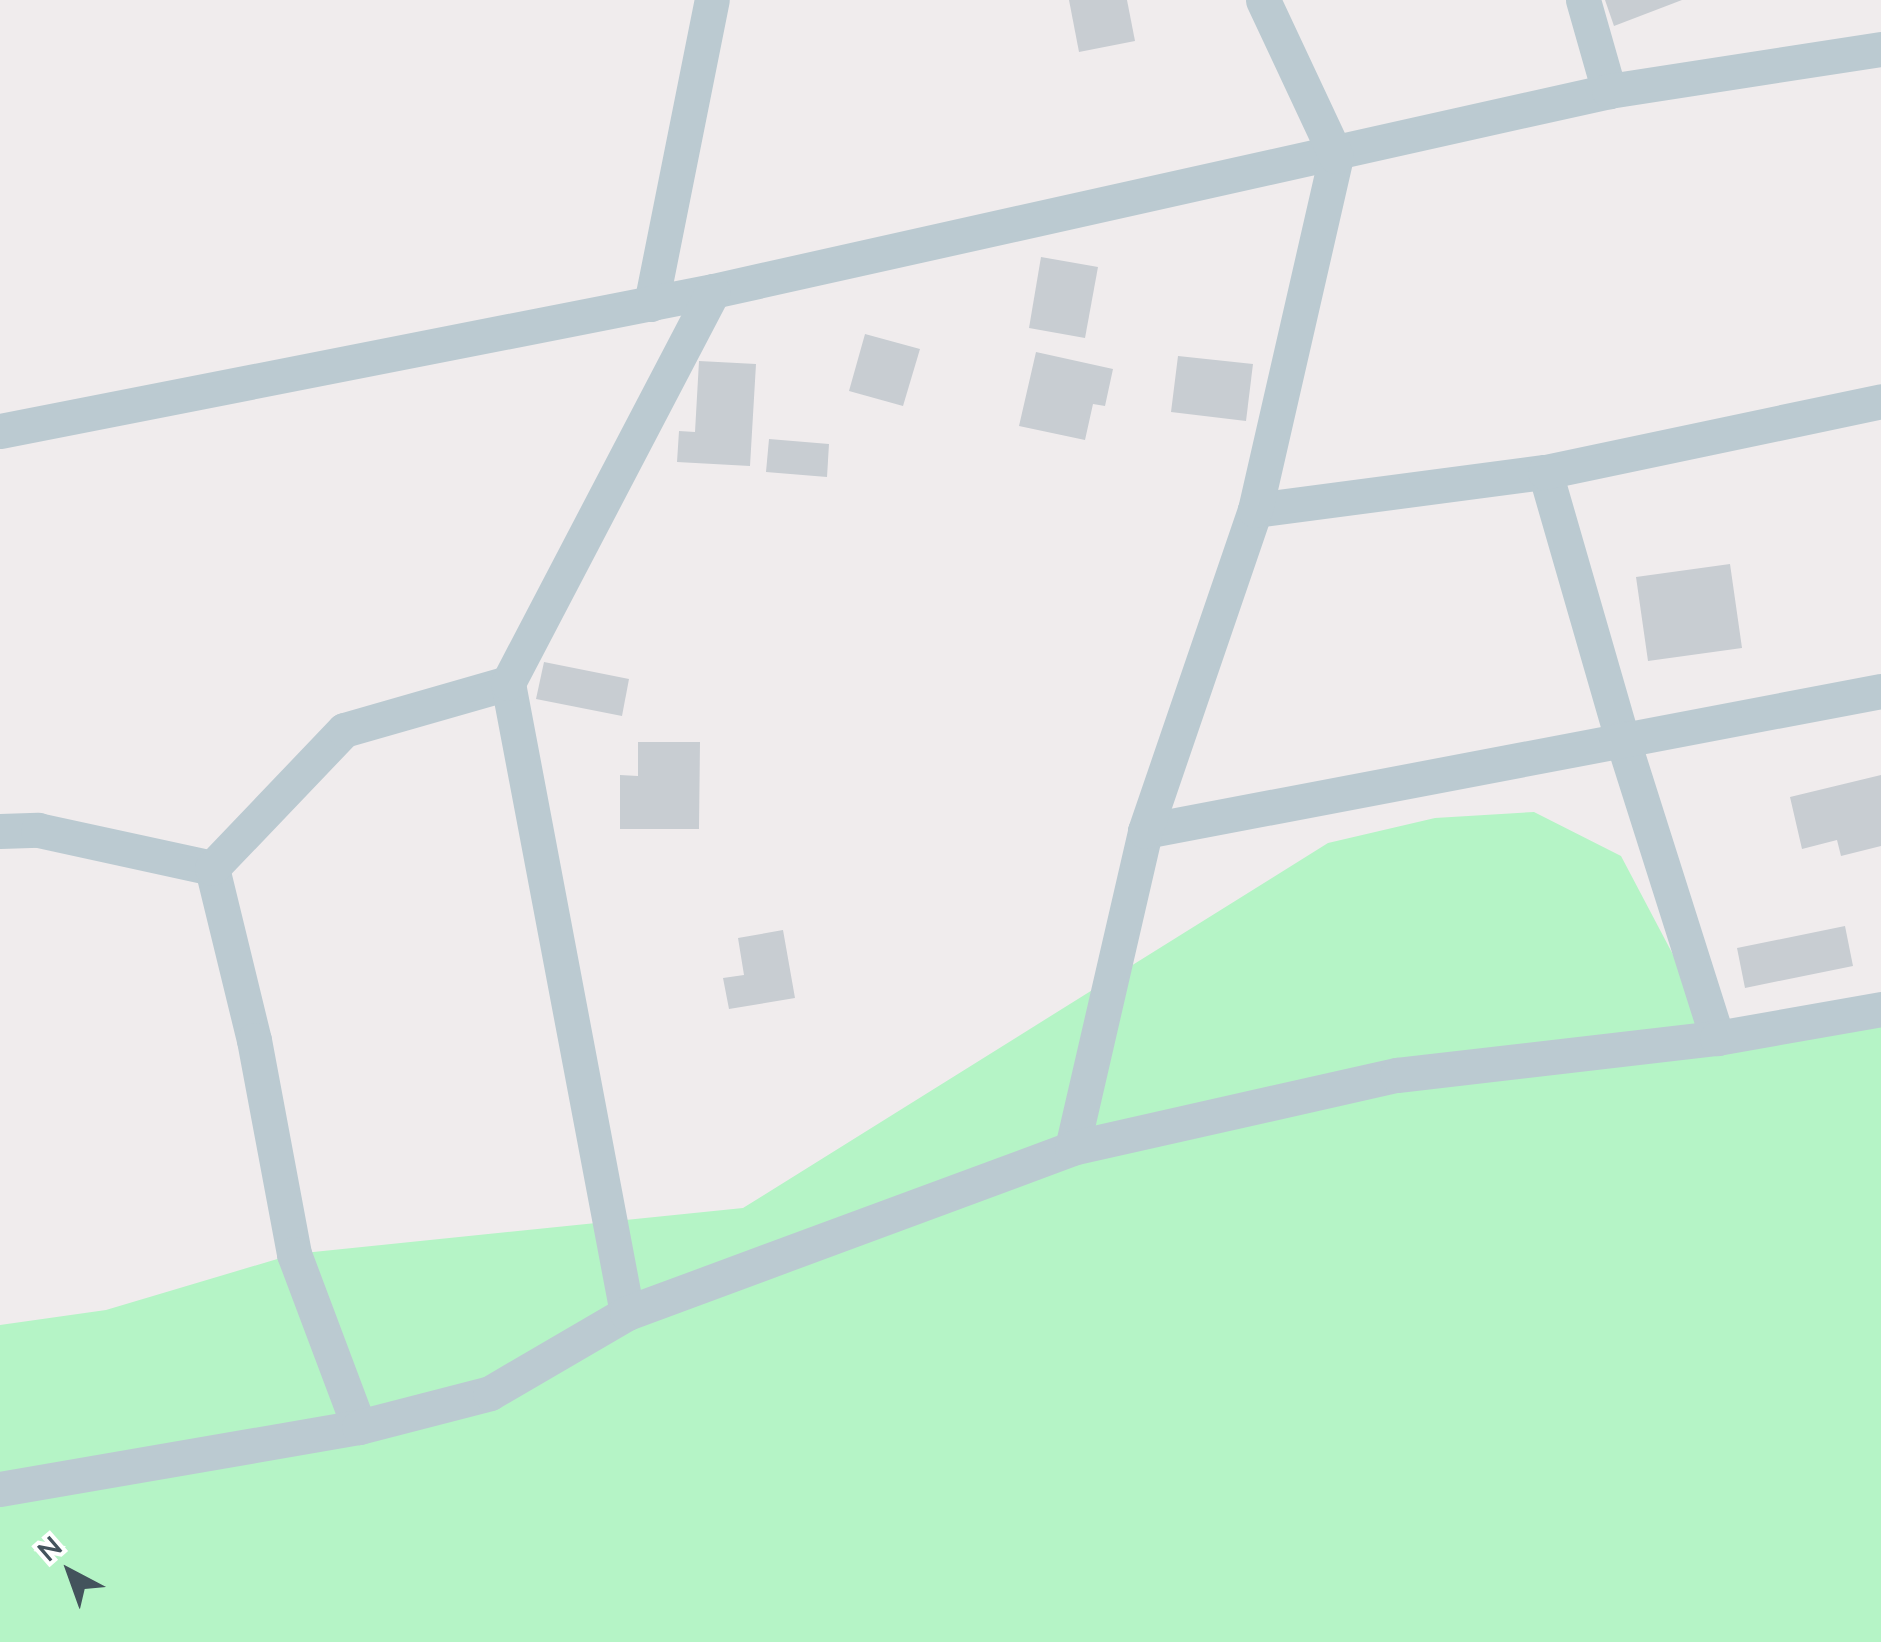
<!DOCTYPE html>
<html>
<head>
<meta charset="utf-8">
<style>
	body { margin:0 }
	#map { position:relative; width:1881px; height:1642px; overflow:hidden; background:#f0eced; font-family:"Nunito Sans",sans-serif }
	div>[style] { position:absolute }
	.green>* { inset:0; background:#b5f4c6 }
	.building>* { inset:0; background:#c8cdd2 }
	.minor>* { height:35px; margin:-17.5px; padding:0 17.5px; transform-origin:17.5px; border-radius:17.5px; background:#bbcad1 }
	span { translate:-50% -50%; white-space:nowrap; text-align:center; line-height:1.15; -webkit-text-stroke:8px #fff; paint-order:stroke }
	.north { position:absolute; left:20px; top:1522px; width:100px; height:100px; -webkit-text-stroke:8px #fff; paint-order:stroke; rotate:319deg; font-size:28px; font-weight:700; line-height:40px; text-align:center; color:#43535c }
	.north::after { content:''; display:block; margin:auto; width:35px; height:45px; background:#43535c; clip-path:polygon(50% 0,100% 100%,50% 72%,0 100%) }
</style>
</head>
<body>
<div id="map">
	<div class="green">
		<div style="clip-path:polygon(1534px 812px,1621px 856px,1717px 1038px,1881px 1021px,1881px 1642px,0 1642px,0 1325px,106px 1310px,294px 1254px,743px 1208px,1328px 843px,1435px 818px)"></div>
	</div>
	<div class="building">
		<div style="clip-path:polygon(1069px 0,1127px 0,1135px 41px,1079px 52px)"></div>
		<div style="clip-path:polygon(1605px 0,1682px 0,1614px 26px)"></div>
		<div style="clip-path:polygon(1041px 257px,1098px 267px,1085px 338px,1029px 328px)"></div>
		<div style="clip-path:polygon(865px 334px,920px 349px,903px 406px,849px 391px)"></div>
		<div style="clip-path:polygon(1036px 352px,1113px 369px,1105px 406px,1093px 404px,1085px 440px,1019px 426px)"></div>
		<div style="clip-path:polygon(1178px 356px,1253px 364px,1246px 421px,1171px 412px)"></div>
		<div style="clip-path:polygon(699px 361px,756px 364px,750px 466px,677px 462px,679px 431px,695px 432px)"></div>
		<div style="clip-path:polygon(769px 439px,829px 444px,827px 477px,766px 472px)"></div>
		<div style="clip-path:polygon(1730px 564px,1742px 648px,1648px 661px,1636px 577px)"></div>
		<div style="clip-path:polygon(544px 662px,629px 679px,622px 716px,536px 699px)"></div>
		<div style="clip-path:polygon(638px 742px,700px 742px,699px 829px,620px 829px,620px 775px,638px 776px)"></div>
		<div style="clip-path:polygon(1881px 775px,1881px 846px,1841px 856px,1837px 840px,1802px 849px,1790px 797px)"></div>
		<div style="clip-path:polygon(1845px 926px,1853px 966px,1745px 988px,1737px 948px)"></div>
		<div style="clip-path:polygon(783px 930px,795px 998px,729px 1009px,723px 978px,744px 975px,738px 938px)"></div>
	</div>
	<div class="minor">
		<div style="left:1583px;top:0;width:95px;rotate:74.1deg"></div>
		<div style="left:651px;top:304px;width:310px;rotate:-78.7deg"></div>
		<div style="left:0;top:431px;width:727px;rotate:-11.11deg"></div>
		<div style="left:713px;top:291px;width:918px;rotate:-12.58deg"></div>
		<div style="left:1609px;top:91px;width:275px;rotate:-8.8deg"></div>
		<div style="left:1545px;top:472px;width:277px;rotate:73.9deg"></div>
		<div style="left:1622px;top:738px;width:315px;rotate:72.4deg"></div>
		<div style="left:1255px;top:510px;width:292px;rotate:-7.5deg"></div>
		<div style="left:1545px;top:472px;width:343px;rotate:-11.9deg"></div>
		<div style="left:0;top:831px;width:38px;rotate:-2deg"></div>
		<div style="left:38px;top:830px;width:178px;rotate:12.3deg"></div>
		<div style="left:1145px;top:831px;width:749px;rotate:-10.77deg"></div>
		<div style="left:212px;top:868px;width:177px;rotate:76.3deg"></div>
		<div style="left:254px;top:1040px;width:218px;rotate:79.4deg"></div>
		<div style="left:294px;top:1254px;width:185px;rotate:69.4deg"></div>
		<div style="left:212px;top:868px;width:191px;rotate:-46.3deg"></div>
		<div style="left:344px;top:730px;width:171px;rotate:-16deg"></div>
		<div style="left:1072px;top:1148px;width:325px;rotate:-77deg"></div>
		<div style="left:1145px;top:831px;width:339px;rotate:-71.1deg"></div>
		<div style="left:1255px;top:510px;width:363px;rotate:-77.1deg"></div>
		<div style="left:1336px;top:156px;width:172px;rotate:-115.1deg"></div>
		<div style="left:627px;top:1313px;width:641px;rotate:-100.7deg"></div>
		<div style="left:508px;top:683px;width:442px;rotate:-62.4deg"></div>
		<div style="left:0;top:1489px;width:364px;rotate:-9.8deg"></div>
		<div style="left:359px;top:1427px;width:135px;rotate:-14.5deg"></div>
		<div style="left:490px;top:1393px;width:159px;rotate:-30.3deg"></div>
		<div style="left:627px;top:1313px;width:475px;rotate:-20.3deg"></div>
		<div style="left:1072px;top:1148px;width:333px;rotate:-12.7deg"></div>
		<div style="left:1397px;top:1075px;width:322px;rotate:-6.6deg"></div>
		<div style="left:1717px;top:1038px;width:167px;rotate:-10deg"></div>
	</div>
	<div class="north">N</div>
</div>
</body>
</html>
